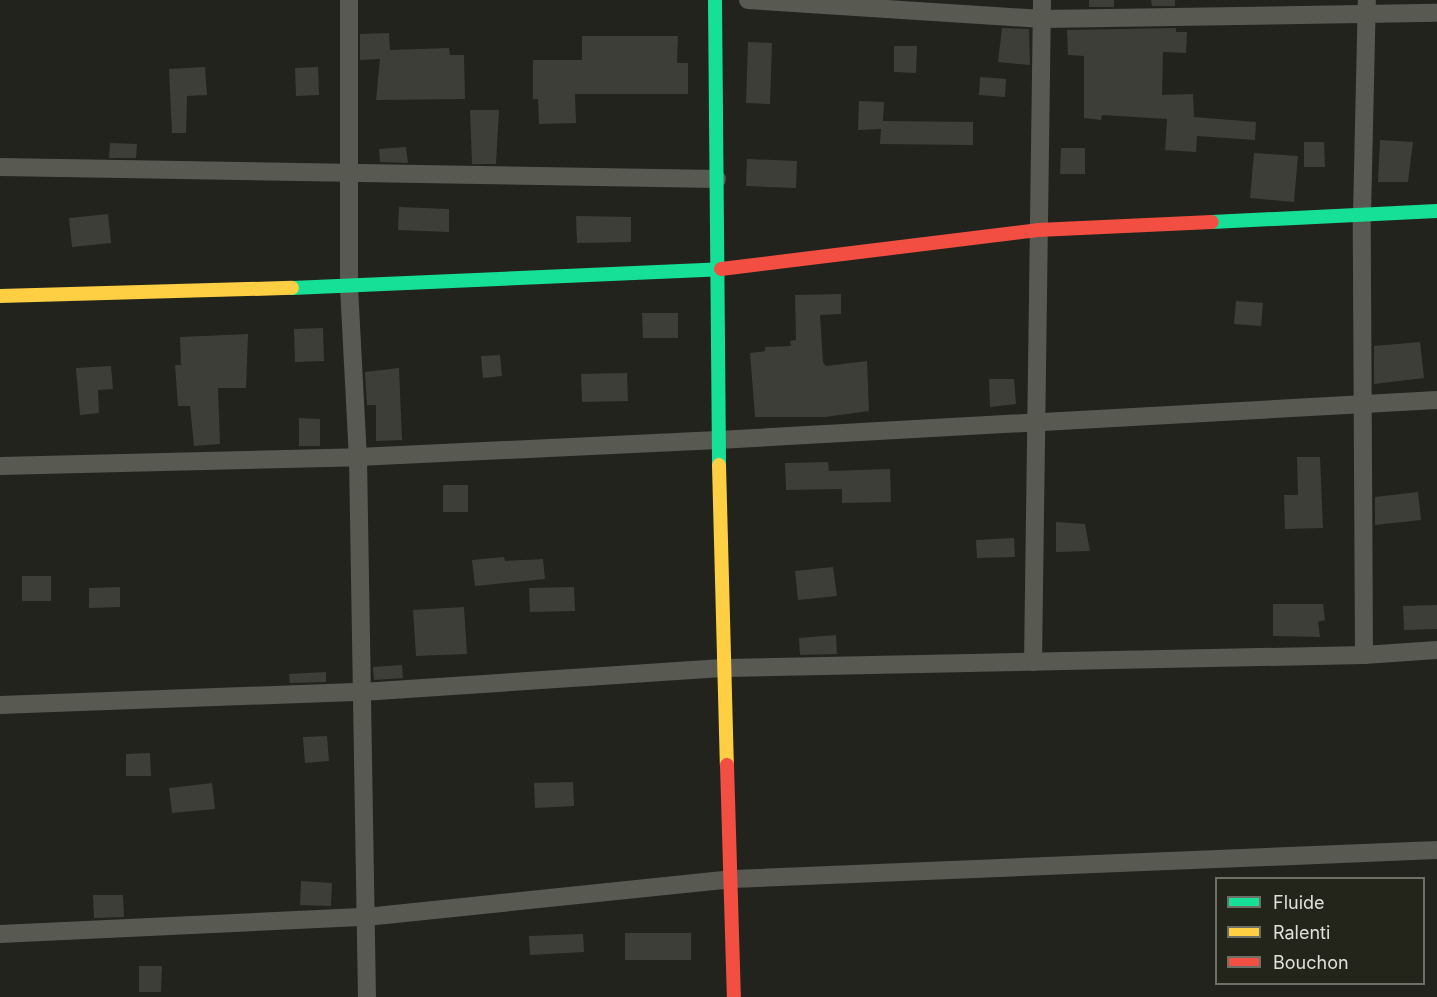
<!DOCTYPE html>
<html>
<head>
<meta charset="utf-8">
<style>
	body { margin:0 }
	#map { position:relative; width:1437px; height:997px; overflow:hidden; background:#22231d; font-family:Inter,sans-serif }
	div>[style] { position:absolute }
	.building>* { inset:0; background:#3e3e39 }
	.street>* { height:18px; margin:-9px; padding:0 9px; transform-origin:9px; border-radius:9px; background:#585951 }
	.fast>* { height:14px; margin:-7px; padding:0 7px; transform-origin:7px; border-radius:7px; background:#16e098 }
	.slow>* { height:14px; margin:-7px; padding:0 7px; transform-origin:7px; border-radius:7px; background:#ffcf43 }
	.jam>* { height:14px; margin:-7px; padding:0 7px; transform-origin:7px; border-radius:7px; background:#f24e42 }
	span { translate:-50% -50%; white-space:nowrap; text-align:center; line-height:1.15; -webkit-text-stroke:4.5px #23251b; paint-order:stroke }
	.legend { position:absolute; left:1215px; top:877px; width:210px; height:108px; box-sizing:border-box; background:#23251b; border:2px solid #6e7067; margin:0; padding:8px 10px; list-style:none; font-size:18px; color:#dfe0d9 }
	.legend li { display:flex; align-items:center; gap:12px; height:30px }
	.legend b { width:30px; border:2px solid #6e7067 }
</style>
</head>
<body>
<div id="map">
	<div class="building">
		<div style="clip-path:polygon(1089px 0,1114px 0,1114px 7px,1089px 7px)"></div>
		<div style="clip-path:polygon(1151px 0,1175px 0,1175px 6px,1152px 6px)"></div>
		<div style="clip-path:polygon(1002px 28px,1029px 29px,1030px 65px,998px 62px)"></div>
		<div style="clip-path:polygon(1176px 28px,1176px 32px,1187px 32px,1186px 53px,1163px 52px,1162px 95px,1193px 94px,1194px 117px,1256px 122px,1255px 140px,1197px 136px,1196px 152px,1165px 150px,1167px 119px,1102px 115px,1101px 120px,1084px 118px,1084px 56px,1068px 55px,1067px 30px)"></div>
		<div style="clip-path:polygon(389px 33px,390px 50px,449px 48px,450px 55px,464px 55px,465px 99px,376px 100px,380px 59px,360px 60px,360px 34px)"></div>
		<div style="clip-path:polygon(582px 36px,678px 36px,677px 63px,688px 63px,688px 94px,575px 94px,576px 123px,539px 124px,538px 99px,533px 99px,533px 60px,582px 60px)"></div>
		<div style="clip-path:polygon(748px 42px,772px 43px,770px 104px,746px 103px)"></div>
		<div style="clip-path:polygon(894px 46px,917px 46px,916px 73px,894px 72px)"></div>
		<div style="clip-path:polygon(205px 67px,207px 95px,187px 96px,186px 133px,172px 133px,169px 69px)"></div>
		<div style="clip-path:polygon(318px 67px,319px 95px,296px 96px,295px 68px)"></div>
		<div style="clip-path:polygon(980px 77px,1006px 79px,1005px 97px,979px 95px)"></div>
		<div style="clip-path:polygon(859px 101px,884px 102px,883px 121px,973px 122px,973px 145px,880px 144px,881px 129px,858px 130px)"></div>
		<div style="clip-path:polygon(470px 110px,499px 110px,496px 164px,472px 164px)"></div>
		<div style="clip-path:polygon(1380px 140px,1413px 142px,1408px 182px,1378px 182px)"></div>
		<div style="clip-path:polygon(1304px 142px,1324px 142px,1325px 167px,1304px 167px)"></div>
		<div style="clip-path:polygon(110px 143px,137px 144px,136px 158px,109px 158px)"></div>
		<div style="clip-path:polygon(406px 147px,408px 163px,380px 162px,379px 149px)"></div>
		<div style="clip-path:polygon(1061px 148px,1085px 148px,1085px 174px,1060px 174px)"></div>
		<div style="clip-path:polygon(1254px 153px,1298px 156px,1294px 202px,1250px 198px)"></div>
		<div style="clip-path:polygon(747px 159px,797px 161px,796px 188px,746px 186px)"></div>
		<div style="clip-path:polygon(399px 207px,449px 209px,449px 232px,398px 230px)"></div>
		<div style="clip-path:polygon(108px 214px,111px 243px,72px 247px,69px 218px)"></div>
		<div style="clip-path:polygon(576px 216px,631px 217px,631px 242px,577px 243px)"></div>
		<div style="clip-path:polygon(841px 294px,841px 314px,820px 315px,823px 362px,826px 366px,867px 361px,869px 411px,825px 417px,755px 417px,750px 353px,765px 351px,765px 347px,791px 346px,790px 341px,796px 340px,795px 295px)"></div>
		<div style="clip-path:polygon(1236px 301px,1263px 303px,1261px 326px,1234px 324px)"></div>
		<div style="clip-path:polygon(642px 313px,678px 313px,678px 338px,643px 338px)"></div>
		<div style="clip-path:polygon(323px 328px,324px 361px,295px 362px,294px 329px)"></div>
		<div style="clip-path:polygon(248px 334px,246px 388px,218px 388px,220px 444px,194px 446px,190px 406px,178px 406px,175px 365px,181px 365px,180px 337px)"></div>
		<div style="clip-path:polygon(1420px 342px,1424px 378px,1374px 384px,1374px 346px)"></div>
		<div style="clip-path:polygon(500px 355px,502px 376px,483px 378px,481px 356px)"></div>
		<div style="clip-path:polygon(111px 366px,113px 389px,98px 390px,99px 413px,80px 415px,76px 368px)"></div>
		<div style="clip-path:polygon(399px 368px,402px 440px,376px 441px,376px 405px,367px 405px,365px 372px)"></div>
		<div style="clip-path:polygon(627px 373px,628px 401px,582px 402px,581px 374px)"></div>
		<div style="clip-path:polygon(989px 379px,1014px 379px,1016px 404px,990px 407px)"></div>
		<div style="clip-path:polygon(299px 418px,320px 419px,320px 446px,299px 446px)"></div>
		<div style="clip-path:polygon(1297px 457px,1320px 457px,1323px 528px,1285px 529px,1284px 495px,1298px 495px)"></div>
		<div style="clip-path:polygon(828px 462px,829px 471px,890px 469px,891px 502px,842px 503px,842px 489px,786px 490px,785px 463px)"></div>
		<div style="clip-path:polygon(443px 485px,468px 485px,468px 512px,443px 512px)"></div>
		<div style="clip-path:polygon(1418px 492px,1421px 520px,1375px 525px,1375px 497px)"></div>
		<div style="clip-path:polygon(1056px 522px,1085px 524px,1090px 551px,1056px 552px)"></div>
		<div style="clip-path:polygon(1014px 538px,1015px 557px,977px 558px,976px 540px)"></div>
		<div style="clip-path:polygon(504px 557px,505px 561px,543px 559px,545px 579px,475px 586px,472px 560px)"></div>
		<div style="clip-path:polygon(833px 567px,837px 596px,798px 600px,795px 571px)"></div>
		<div style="clip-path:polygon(22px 576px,51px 576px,51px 601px,22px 601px)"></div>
		<div style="clip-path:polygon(120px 587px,120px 607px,89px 608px,89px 588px)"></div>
		<div style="clip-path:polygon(574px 587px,575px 611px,530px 612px,529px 588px)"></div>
		<div style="clip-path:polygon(1273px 604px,1323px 604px,1325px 620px,1318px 622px,1320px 637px,1273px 636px)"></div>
		<div style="clip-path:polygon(1437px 605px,1437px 629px,1404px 630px,1403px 606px)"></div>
		<div style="clip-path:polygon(464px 607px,467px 654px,416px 656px,413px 610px)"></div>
		<div style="clip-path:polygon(836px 635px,837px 654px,800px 655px,799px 638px)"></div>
		<div style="clip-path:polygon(402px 665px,403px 678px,374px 680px,373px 667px)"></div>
		<div style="clip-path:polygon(326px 672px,326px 682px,290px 683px,289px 674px)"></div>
		<div style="clip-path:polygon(327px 736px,329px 761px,305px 763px,303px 737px)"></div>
		<div style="clip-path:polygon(150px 753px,151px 776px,126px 776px,126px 754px)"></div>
		<div style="clip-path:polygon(573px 782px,574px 806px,535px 808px,534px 783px)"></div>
		<div style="clip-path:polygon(212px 783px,215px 809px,172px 813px,169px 788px)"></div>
		<div style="clip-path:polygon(301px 881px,332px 883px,331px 906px,300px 905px)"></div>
		<div style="clip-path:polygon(93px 895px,123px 895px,124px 917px,94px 918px)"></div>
		<div style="clip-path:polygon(625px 933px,691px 933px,691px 960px,625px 960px)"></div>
		<div style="clip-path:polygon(583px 934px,584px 952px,530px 955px,529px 936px)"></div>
		<div style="clip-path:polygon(139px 966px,162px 966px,161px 992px,139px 992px)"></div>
	</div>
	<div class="street">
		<div style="left:349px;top:0;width:287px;rotate:90deg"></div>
		<div style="left:349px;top:287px;width:170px;rotate:87deg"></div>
		<div style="left:358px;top:457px;width:540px;rotate:89.05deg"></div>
		<div style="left:748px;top:0;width:295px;rotate:3.7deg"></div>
		<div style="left:1042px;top:19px;width:395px;rotate:-0.9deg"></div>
		<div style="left:0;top:167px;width:717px;rotate:0.96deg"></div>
		<div style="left:0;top:466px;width:358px;rotate:-1.4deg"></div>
		<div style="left:358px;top:457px;width:360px;rotate:-2.7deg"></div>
		<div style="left:718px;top:440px;width:720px;rotate:-3.18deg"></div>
		<div style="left:1364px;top:655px;width:441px;rotate:-90.3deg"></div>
		<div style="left:1362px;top:214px;width:214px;rotate:-88.7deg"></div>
		<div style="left:1033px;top:662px;width:662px;rotate:-89.22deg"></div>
		<div style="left:0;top:705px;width:362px;rotate:-2.1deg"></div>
		<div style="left:362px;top:692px;width:365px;rotate:-3.8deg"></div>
		<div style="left:726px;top:668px;width:638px;rotate:-1.17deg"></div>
		<div style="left:1364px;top:655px;width:73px;rotate:-3.9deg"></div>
		<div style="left:0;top:934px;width:366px;rotate:-2.7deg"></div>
		<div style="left:366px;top:917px;width:369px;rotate:-5.9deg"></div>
		<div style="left:733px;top:879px;width:705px;rotate:-2.36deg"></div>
	</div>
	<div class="fast">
		<div style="left:715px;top:0;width:465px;rotate:89.5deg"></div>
		<div style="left:1212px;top:222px;width:225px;rotate:-2.8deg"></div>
		<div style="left:292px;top:288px;width:429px;rotate:-2.5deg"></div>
	</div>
	<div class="slow">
		<div style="left:0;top:296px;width:292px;rotate:-1.6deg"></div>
		<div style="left:719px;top:465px;width:300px;rotate:88.5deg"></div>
	</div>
	<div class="jam">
		<div style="left:721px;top:269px;width:319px;rotate:-7deg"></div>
		<div style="left:1038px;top:230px;width:174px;rotate:-2.6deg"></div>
		<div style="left:727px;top:765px;width:232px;rotate:88.3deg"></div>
	</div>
	<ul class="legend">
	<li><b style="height:8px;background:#16e098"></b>Fluide</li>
	<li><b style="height:8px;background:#ffcf43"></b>Ralenti</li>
	<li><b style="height:8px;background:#f24e42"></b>Bouchon</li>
	</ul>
</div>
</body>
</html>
